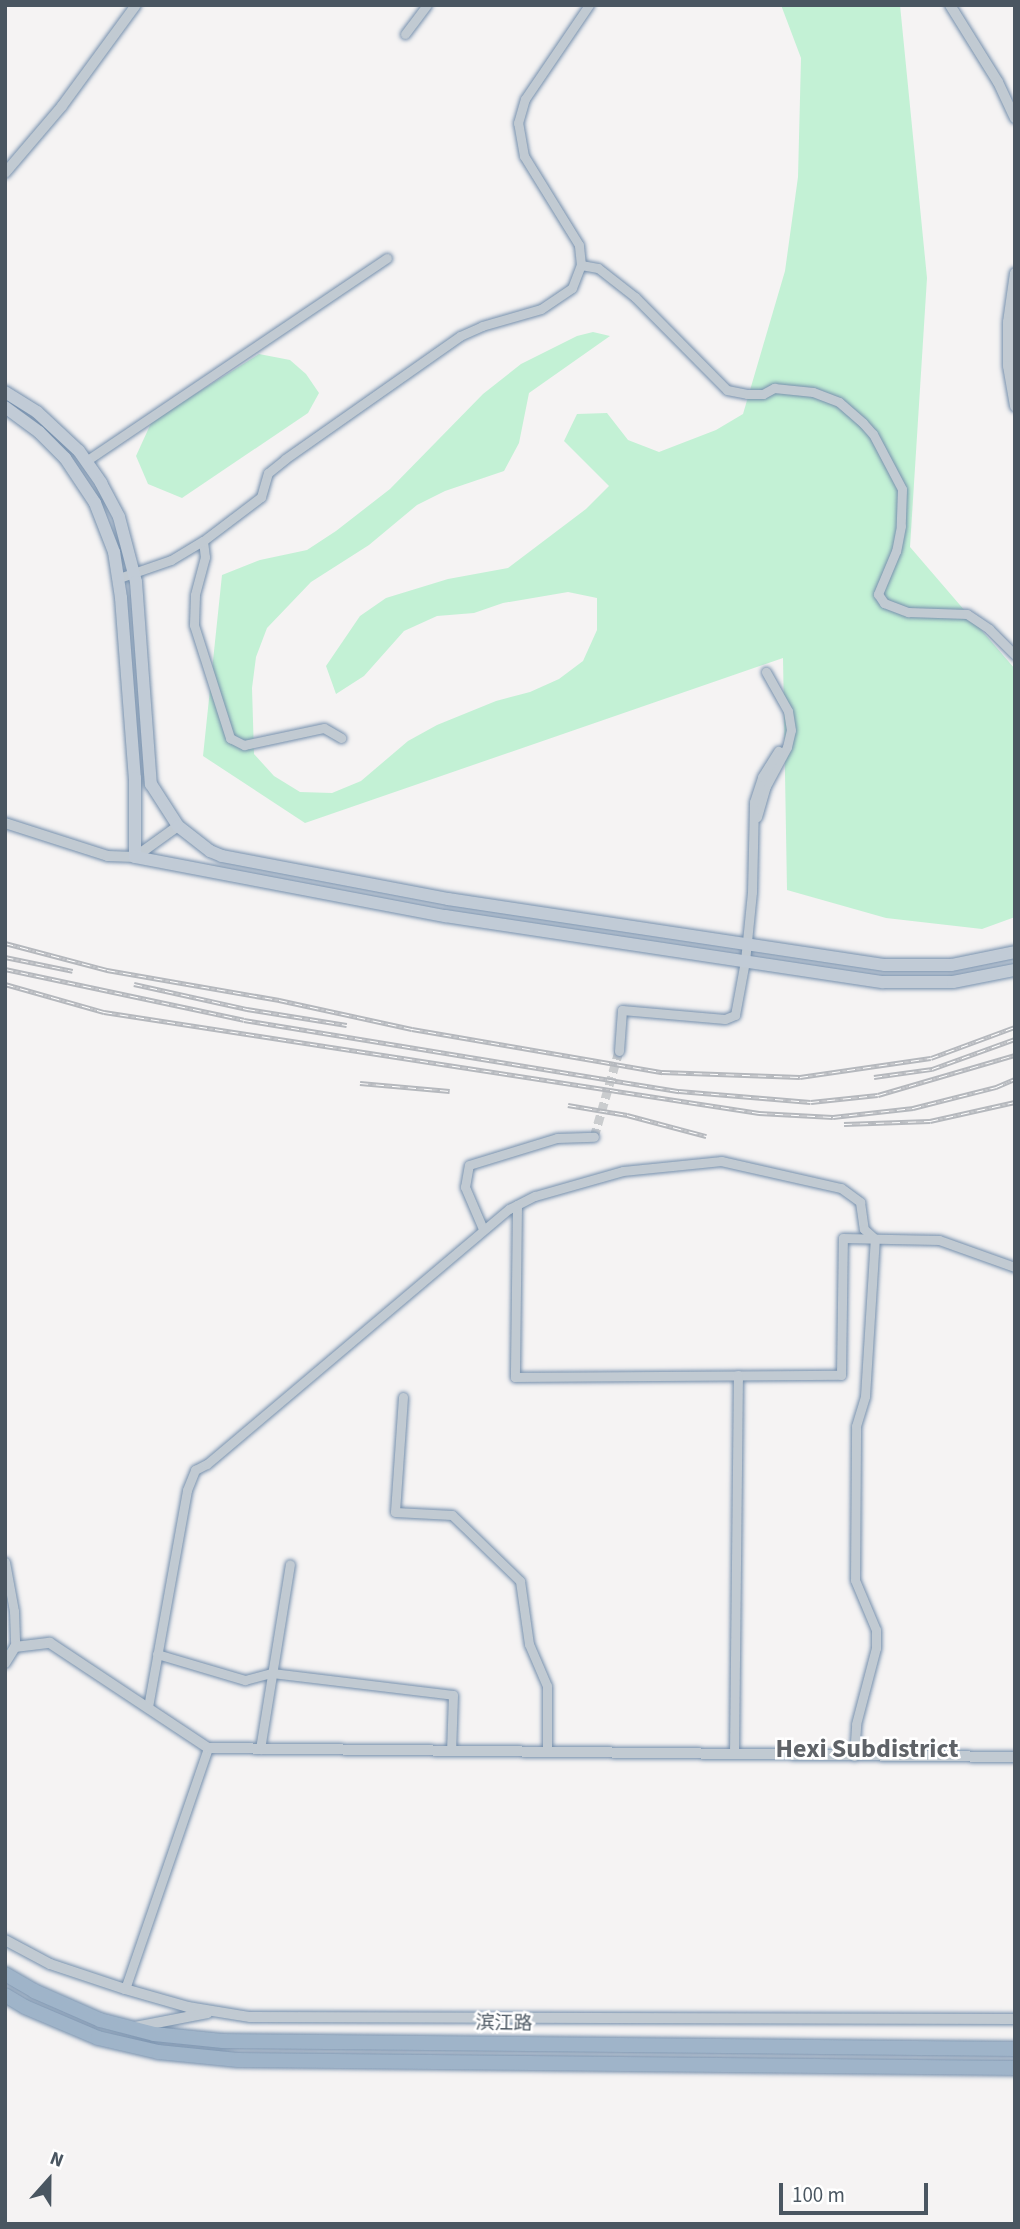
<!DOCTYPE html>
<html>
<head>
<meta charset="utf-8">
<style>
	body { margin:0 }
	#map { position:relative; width:1020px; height:2229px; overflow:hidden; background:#f5f3f3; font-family:"Source Sans 3","Noto Sans SC",sans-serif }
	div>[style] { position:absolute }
	.green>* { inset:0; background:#c3f1d5 }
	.minor-tunnel>* { height:9px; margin-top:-4.5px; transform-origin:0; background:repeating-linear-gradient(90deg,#caccce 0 9px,transparent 0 13.5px) }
	.roads { filter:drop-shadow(0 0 2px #7690ad) drop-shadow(0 0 2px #7690ad) }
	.minor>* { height:9px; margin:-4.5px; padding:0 4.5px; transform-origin:4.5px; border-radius:4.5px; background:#c1cad2 }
	.tertiary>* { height:10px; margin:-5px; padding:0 5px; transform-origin:5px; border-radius:5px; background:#c1cad2 }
	.secondary>* { height:12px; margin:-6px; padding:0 6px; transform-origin:6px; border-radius:6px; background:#c1cbd6 }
	.trunk>* { height:14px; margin:-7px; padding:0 7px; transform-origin:7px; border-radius:7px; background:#9fb4c9 }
	.rail>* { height:5px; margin-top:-2.5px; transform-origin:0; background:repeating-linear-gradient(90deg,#fff 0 8px,#b5b8bd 0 16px); box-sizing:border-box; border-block:2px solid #b5b8bd }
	span { translate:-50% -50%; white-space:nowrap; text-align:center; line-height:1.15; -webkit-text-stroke:5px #fff; paint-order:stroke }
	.street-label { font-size:19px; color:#4a5661 }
	.district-label { font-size:26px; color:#5f6368; font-weight:700 }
	.frame { position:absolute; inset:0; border:7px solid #4a5661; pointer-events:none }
	.north { position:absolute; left:14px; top:2145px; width:70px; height:70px; -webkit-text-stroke:5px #fff; paint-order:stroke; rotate:21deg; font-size:19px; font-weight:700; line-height:28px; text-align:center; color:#4a5661 }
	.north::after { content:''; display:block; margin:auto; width:24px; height:32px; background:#4a5661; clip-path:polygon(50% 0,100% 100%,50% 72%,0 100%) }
	.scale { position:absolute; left:779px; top:2183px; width:149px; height:32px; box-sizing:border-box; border:4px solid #4a5661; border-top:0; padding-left:9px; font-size:21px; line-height:24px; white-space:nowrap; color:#4a5661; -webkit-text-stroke:5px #fff; paint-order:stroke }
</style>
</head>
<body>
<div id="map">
	<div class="green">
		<div style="clip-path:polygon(781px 5px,900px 5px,927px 278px,910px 547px,1015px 669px,1015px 917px,982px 929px,886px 918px,787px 890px,783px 658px,305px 823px,203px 756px,222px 575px,260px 560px,307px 550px,336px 531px,390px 489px,483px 394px,521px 364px,577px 336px,593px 332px,610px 336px,529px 393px,519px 443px,504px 471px,445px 491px,417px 505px,369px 545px,311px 582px,267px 628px,256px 657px,252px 688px,254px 754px,274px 776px,300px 792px,332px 793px,361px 781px,408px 741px,437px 725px,496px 701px,530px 692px,559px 679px,583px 661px,597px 630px,597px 598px,568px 592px,503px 603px,474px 613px,437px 616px,404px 631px,364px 676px,336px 694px,326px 666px,360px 616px,386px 598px,448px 579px,508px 568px,586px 509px,609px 486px,564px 441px,577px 414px,607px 413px,628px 440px,659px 452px,716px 430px,743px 414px,785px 271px,798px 177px,801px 58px)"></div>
		<div style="clip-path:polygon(259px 354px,290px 360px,306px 374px,319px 393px,308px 413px,182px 498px,148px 484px,136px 456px,152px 421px)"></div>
	</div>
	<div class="minor-tunnel">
		<div style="left:594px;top:1137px;width:90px;rotate:-73.8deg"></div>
	</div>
	<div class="roads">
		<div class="minor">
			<div style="left:405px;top:34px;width:36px;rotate:-53deg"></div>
			<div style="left:581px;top:265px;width:17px;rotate:10deg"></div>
			<div style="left:598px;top:268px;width:47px;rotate:38.1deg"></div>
			<div style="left:635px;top:297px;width:131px;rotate:45.3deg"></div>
			<div style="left:727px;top:390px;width:20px;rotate:11deg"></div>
			<div style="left:747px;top:394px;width:16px"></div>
			<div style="left:763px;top:394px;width:13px;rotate:-29deg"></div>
			<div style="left:774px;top:388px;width:39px;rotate:6deg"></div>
			<div style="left:813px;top:392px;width:28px;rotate:21deg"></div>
			<div style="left:839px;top:402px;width:32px;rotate:41deg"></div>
			<div style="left:863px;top:423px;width:15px;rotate:48deg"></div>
			<div style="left:873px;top:434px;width:62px;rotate:62.2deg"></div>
			<div style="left:902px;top:489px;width:37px;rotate:92deg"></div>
			<div style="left:901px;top:526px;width:25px;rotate:101deg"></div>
			<div style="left:896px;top:551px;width:47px;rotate:112.7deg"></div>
			<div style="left:878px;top:594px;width:11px;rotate:56deg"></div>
			<div style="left:884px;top:603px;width:26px;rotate:21deg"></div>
			<div style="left:908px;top:612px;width:59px;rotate:1.9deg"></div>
			<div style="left:967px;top:614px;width:27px;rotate:34deg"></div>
			<div style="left:989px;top:629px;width:37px;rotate:45deg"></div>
			<div style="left:86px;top:461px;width:363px;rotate:-34deg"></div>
			<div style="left:203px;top:541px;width:16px;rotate:83deg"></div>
			<div style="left:205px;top:557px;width:39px;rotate:105deg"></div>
			<div style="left:195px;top:595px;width:30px;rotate:92deg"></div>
			<div style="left:194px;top:625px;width:119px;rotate:72.3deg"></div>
			<div style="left:230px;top:738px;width:16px;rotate:27deg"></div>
			<div style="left:244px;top:745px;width:82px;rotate:-12deg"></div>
			<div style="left:324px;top:728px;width:20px;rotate:30deg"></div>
			<div style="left:119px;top:578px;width:55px;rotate:-19.1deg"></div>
			<div style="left:171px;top:560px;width:37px;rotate:-31deg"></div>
			<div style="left:203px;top:541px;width:73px;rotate:-37.2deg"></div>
			<div style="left:261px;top:497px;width:25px;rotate:-74deg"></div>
			<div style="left:268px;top:473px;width:22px;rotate:-39deg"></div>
			<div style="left:285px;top:459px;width:214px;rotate:-35.1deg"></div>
			<div style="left:460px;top:336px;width:24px;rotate:-24deg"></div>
			<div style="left:482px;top:326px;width:61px;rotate:-16.1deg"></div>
			<div style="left:541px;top:309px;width:37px;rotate:-34deg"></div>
			<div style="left:572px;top:288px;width:25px;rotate:-69deg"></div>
			<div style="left:581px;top:265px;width:20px;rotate:-96deg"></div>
			<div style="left:579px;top:245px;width:105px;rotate:-121.7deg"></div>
			<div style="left:524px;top:156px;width:34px;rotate:-100deg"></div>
			<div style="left:518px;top:123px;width:25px;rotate:-74deg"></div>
			<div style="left:525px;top:99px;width:114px;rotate:-55.8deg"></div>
			<div style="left:757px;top:817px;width:32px;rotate:-74deg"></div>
			<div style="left:766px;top:786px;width:44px;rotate:-61.7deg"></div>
			<div style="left:787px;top:747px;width:17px;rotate:-77deg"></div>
			<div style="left:791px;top:730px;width:19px;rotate:-99deg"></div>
			<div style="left:788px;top:711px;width:45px;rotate:-119.4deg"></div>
			<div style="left:619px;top:1051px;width:41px;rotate:-85.8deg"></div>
			<div style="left:622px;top:1010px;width:103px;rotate:5deg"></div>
			<div style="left:725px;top:1019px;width:11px;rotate:-22deg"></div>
			<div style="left:735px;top:1015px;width:55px;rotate:-79.5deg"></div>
			<div style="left:745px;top:961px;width:69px;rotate:-84.2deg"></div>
			<div style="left:752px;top:892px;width:90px;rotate:-88.7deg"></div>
			<div style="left:754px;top:802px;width:26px;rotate:-72deg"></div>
			<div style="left:762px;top:777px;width:31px;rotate:-58deg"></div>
			<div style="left:517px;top:1205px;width:172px;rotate:90.7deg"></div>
			<div style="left:515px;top:1377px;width:326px;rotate:-0.4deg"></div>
			<div style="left:841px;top:1375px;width:137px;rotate:-89.2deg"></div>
			<div style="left:843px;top:1238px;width:96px;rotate:1.2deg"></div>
			<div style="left:939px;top:1240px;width:81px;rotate:19.6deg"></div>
			<div style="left:483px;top:1229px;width:46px;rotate:-113.2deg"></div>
			<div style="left:465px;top:1187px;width:22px;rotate:-80deg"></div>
			<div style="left:469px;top:1165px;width:92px;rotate:-17.1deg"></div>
			<div style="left:557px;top:1138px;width:37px;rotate:-2deg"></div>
			<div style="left:403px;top:1397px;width:115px;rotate:94deg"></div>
			<div style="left:395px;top:1512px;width:57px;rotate:3deg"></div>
			<div style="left:452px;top:1515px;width:95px;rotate:44.1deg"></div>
			<div style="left:520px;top:1581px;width:64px;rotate:81.9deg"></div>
			<div style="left:529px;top:1644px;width:46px;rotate:66.8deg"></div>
			<div style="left:547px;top:1686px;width:66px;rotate:90deg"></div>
			<div style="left:5px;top:1562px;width:50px;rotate:79.6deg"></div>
			<div style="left:14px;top:1611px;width:36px;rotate:88deg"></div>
			<div style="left:157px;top:1654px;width:92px;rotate:16.5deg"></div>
			<div style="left:245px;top:1680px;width:28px;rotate:-15deg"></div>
			<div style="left:272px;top:1673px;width:182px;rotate:6.9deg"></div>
			<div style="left:453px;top:1695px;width:56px;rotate:92deg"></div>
			<div style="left:148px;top:1707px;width:220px;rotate:-79.8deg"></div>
			<div style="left:187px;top:1490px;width:22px;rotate:-68deg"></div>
			<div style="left:195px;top:1470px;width:13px;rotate:-27deg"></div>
			<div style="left:207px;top:1464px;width:395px;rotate:-40.2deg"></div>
			<div style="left:509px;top:1209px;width:29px;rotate:-27deg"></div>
			<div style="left:535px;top:1196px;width:91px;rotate:-15.9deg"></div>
			<div style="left:623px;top:1171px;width:99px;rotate:-5.8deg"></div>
			<div style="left:721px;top:1161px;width:123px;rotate:12.7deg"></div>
			<div style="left:841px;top:1188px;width:24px;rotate:36deg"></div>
			<div style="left:860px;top:1202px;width:27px;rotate:82deg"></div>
			<div style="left:864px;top:1229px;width:15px;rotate:42deg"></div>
			<div style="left:260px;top:1749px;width:187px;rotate:-80.8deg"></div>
			<div style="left:734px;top:1754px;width:379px;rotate:-89.4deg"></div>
			<div style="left:854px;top:1756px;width:32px;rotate:-86deg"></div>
			<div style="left:856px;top:1724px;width:79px;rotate:-75.3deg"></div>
			<div style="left:876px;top:1648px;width:18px;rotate:-90deg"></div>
			<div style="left:876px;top:1630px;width:54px;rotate:-112.8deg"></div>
			<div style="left:855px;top:1580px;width:154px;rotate:-89.6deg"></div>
			<div style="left:856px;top:1426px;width:31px;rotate:-73deg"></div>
			<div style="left:865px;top:1396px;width:157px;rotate:-86.4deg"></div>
			<div style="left:125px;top:1989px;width:255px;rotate:-71deg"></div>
		</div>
		<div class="tertiary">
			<div style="left:950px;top:5px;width:91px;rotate:58.1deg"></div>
			<div style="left:998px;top:82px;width:40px;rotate:65deg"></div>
			<div style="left:5px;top:173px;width:88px;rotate:-49.6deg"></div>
			<div style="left:62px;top:106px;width:125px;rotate:-53.8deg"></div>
			<div style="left:1015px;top:273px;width:49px;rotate:98.1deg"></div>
			<div style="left:1008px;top:322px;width:44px;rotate:90deg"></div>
			<div style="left:1008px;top:366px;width:41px;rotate:80.1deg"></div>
			<div style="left:5px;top:823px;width:108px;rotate:17.8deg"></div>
			<div style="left:108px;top:856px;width:27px;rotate:2deg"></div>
			<div style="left:135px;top:857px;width:53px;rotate:-35.8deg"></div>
			<div style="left:5px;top:1663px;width:19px;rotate:-58deg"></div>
			<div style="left:15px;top:1647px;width:35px;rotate:-7deg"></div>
			<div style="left:50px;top:1643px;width:190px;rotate:33.6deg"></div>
			<div style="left:208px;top:1748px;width:807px;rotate:0.64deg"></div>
			<div style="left:5px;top:1940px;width:51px;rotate:28.1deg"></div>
			<div style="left:50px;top:1964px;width:79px;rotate:18.4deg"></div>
			<div style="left:125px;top:1989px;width:66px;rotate:15.9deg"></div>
			<div style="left:188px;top:2007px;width:63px;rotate:9.2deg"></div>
			<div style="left:250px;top:2017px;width:765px;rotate:0.15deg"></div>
			<div style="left:135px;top:2027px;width:74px;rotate:-10.9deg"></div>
		</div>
		<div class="secondary">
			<div style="left:5px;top:392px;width:38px;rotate:32deg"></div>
			<div style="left:37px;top:412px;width:57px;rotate:42.9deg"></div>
			<div style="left:79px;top:451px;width:39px;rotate:55deg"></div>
			<div style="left:101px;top:483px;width:38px;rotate:62deg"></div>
			<div style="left:119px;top:517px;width:67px;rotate:75.3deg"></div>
			<div style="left:136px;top:582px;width:203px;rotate:85.8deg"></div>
			<div style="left:151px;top:784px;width:50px;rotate:57.3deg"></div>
			<div style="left:178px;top:826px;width:41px;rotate:38deg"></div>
			<div style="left:210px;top:851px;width:13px;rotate:23deg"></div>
			<div style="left:222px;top:856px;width:230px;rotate:10.8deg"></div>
			<div style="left:448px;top:899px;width:442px;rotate:8.6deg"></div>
			<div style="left:885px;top:965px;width:66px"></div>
			<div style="left:951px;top:965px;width:65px;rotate:-11.5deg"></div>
			<div style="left:5px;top:407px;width:42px;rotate:36.3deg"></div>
			<div style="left:39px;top:432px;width:37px;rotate:45deg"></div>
			<div style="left:65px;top:458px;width:54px;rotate:56.3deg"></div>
			<div style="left:95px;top:503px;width:53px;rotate:68.8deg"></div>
			<div style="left:114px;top:552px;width:47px;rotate:81.3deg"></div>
			<div style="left:121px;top:598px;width:181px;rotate:85.6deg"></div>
			<div style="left:135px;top:778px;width:79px;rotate:90deg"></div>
			<div style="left:135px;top:857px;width:316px;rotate:10.8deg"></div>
			<div style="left:445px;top:916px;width:443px;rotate:8.6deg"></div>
			<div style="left:883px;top:982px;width:70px"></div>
			<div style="left:953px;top:982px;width:63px;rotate:-11deg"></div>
		</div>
		<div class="trunk">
			<div style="left:5px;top:1974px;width:34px;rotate:30deg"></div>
			<div style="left:34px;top:1991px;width:72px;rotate:23.7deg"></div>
			<div style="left:100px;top:2020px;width:56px;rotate:14.5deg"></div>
			<div style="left:154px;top:2034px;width:69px;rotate:5.8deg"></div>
			<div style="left:223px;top:2041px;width:792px;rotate:0.58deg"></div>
			<div style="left:5px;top:1995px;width:23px;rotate:31deg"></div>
			<div style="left:25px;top:2007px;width:79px;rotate:23deg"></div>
			<div style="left:98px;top:2038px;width:62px;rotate:13.1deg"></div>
			<div style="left:158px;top:2052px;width:80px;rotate:5.7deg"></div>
			<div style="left:238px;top:2060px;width:777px;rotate:0.59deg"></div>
		</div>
	</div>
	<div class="rail">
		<div style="left:5px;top:943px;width:106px;rotate:14.8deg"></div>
		<div style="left:107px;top:970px;width:175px;rotate:9.9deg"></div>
		<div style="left:279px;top:1000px;width:136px;rotate:12.3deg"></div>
		<div style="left:412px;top:1029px;width:254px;rotate:9.8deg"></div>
		<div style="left:662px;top:1072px;width:138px;rotate:2.1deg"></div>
		<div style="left:800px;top:1077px;width:132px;rotate:-8.3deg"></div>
		<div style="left:931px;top:1058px;width:90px;rotate:-20.3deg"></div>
		<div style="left:5px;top:957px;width:69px;rotate:11.6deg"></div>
		<div style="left:5px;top:969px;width:244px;rotate:12deg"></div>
		<div style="left:244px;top:1020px;width:441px;rotate:9.3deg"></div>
		<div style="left:679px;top:1091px;width:132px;rotate:4.8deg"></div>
		<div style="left:811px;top:1102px;width:67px;rotate:-6deg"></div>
		<div style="left:878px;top:1095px;width:143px;rotate:-16.3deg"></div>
		<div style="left:5px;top:984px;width:103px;rotate:15.8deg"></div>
		<div style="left:104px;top:1012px;width:663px;rotate:8.77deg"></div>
		<div style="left:759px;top:1113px;width:74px;rotate:3.1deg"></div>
		<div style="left:833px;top:1117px;width:81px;rotate:-6.4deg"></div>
		<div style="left:913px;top:1108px;width:86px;rotate:-14.2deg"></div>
		<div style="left:996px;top:1087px;width:21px;rotate:-23deg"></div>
		<div style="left:134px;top:984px;width:116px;rotate:12.5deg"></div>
		<div style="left:247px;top:1009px;width:101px;rotate:9.1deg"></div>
		<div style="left:874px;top:1077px;width:59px;rotate:-7.9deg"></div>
		<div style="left:932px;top:1069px;width:88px;rotate:-19.9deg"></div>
		<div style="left:360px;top:1083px;width:90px;rotate:5.1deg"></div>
		<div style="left:568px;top:1105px;width:60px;rotate:9.6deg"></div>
		<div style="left:627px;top:1115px;width:82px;rotate:14.9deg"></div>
		<div style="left:844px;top:1124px;width:86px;rotate:-2deg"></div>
		<div style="left:930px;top:1121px;width:87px;rotate:-12.6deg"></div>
	</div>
	<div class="street-label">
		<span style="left:504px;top:2024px;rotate:1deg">滨江路</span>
	</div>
	<div class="district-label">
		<span style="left:867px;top:1749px">Hexi Subdistrict</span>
	</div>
	<div class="frame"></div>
	<div class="north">N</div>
	<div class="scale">100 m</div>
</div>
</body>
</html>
